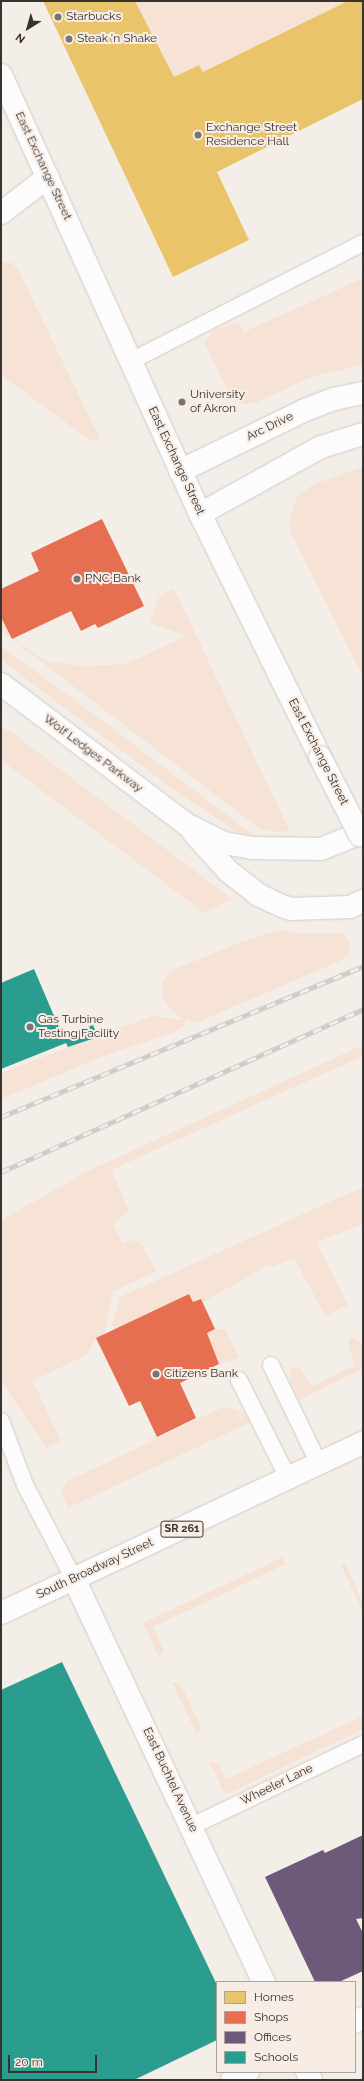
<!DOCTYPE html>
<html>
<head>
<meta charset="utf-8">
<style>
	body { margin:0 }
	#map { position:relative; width:364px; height:2081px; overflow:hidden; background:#f4eee9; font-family:Raleway,sans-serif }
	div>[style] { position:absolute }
	.green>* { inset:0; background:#f7e3d5 }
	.homes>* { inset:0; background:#e9c46a }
	.shops>* { inset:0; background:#e76f51 }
	.offices>* { inset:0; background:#6d597a }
	.schools>* { inset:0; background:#2a9d8f }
	.roads { filter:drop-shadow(0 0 1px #d1ccc9) drop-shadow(0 0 1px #d1ccc9) }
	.lane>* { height:16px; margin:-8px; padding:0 8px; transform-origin:8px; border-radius:8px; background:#fdfcfc }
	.street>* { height:22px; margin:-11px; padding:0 11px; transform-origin:11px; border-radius:11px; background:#fdfcfc }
	.secondary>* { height:22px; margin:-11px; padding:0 11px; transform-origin:11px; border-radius:11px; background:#fdfcfc }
	.primary>* { height:22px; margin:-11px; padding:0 11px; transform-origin:11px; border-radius:11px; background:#fdfcfc }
	.rail>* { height:4.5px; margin-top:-2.25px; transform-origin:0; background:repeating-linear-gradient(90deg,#f8ede5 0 9px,#cdcbca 0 18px); box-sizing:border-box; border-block:1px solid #cdcbca }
	.bridges { filter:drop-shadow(0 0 1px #d1ccc9) drop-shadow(0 0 1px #d1ccc9) }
	.primary-bridge>* { height:22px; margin:-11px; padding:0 11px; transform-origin:11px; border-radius:11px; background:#fdfcfc }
	.dots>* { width:11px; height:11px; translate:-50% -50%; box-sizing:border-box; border:2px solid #f8ede5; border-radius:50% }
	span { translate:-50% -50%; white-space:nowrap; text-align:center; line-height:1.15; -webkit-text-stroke:4px #f8ede5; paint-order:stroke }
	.shield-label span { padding:1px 3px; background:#f8ede5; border:1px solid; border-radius:3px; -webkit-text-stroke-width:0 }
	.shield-label { font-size:11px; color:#373330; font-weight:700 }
	.poi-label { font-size:12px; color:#373330 }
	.left { translate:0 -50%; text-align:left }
	.street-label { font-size:12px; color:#373330 }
	.frame { position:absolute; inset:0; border:2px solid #373330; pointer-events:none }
	.legend { position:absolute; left:216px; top:1981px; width:140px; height:92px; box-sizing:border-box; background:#f8ede5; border:1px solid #aba39d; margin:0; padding:5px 7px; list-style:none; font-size:12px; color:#373330 }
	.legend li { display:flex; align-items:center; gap:8px; height:20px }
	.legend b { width:20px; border:1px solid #aba39d }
	.north { position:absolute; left:8px; top:8px; width:40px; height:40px; -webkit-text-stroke:3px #f8ede5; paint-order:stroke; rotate:217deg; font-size:11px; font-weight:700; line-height:16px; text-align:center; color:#373330 }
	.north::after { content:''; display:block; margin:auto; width:14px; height:18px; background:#373330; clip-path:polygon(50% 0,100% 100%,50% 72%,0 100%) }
	.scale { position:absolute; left:8px; top:2055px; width:89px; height:18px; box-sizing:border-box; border:2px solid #373330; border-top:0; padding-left:5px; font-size:12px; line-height:14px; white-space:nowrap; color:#373330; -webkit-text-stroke:3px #f8ede5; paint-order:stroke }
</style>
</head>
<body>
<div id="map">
	<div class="green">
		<div style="clip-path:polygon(135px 1px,348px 1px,203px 72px,199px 65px,174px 77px)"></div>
		<div style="clip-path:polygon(1px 261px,12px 263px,18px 269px,100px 439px,91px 441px,1px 375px)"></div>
		<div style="clip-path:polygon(363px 278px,363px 365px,314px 376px,255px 403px,242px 404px,232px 398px,204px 342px,213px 331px,238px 322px,244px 332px)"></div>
		<div style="clip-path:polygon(363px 467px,363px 678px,292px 536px,289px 523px,298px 495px,314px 484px)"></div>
		<div style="clip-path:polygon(174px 589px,290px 831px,275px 832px,260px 829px,1px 631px,1px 617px,12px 639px,49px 662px,87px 666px,126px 664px,186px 636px,150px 623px,159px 597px)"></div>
		<div style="clip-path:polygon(1px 646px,99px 718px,256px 837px,237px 832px,168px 786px,1px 660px)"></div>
		<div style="clip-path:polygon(1px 727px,11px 732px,232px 899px,204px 913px,1px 760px)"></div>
		<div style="clip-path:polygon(280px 930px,304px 934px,340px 933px,346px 937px,351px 948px,348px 955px,342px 960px,196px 1023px,186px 1020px,184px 1026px,175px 1032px,104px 1056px,1px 1099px,1px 1073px,152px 1016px,184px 1020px,168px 1007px,162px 995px,163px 983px,170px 971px,241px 942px)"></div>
		<div style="clip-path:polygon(363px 1045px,363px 1056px,111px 1170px,129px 1211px,113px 1224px,123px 1243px,134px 1240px,141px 1243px,156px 1271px,113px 1292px,104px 1335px,96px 1338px,86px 1355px,33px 1381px,61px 1441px,46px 1448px,1px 1380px,1px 1220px,90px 1170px)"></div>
		<div style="clip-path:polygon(363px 1187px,363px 1224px,317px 1242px,348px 1305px,325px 1316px,294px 1258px,272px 1267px,270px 1264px,202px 1303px,201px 1299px,114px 1330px,112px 1324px,120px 1297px)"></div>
		<div style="clip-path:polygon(215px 1329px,225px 1329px,239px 1358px,219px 1364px,207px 1333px)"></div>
		<div style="clip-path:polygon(350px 1338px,357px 1339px,363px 1348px,363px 1369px,299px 1400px,291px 1381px,290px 1373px,294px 1366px,299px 1367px,312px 1386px,355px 1365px,348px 1343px)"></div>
		<div style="clip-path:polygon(221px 1408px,234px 1409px,245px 1414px,251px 1422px,68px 1508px,61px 1492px,68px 1481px)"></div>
		<div style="clip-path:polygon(283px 1557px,286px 1564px,153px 1627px,164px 1651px,159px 1657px,143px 1623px)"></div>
		<div style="clip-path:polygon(345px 1563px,363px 1602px,363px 1612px,341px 1566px)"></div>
		<div style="clip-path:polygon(176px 1682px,182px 1686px,201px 1727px,197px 1735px,172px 1683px)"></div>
		<div style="clip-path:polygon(363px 1716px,363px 1729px,225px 1795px,209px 1761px,218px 1763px,226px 1779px)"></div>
	</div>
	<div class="homes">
		<div style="clip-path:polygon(43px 1px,135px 1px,174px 77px,199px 65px,203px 72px,348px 1px,363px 1px,363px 99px,217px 172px,249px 240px,173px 277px)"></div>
	</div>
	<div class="shops">
		<div style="clip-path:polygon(102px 519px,144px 606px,98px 628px,95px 624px,81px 631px,71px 611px,12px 639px,1px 617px,1px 589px,39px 571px,31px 553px)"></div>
		<div style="clip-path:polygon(189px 1294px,193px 1302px,201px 1299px,215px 1329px,207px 1333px,219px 1364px,180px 1383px,196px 1418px,157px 1437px,140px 1401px,129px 1406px,96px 1338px)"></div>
	</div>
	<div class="offices">
		<div style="clip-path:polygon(363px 1835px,363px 1918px,356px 1919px,363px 1933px,363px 1971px,339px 1982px,315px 1982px,265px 1877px,323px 1850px,325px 1853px)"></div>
	</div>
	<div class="schools">
		<div style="clip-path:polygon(34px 969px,63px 1037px,93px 1025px,98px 1037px,68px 1047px,66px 1043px,1px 1069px,1px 983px)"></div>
		<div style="clip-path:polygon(62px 1662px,217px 1985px,217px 2040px,134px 2080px,1px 2080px,1px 1690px)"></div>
	</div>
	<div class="roads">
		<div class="lane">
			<div style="left:131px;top:361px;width:260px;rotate:-27deg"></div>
			<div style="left:271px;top:1365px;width:110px;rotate:64.1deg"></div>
			<div style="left:239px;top:1380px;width:110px;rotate:63.4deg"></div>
			<div style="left:1px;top:1421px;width:68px;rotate:69.4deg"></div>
			<div style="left:25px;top:1485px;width:106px;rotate:62.5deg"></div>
			<div style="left:192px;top:1826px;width:190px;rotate:-25.6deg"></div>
		</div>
		<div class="street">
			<div style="left:1px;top:213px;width:59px;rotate:-37.5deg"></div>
		</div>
		<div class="secondary">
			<div style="left:180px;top:471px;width:139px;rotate:-26deg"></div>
			<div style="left:305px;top:410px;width:31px;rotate:-21deg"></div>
			<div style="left:334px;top:399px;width:30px;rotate:-12deg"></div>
			<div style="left:200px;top:514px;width:138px;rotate:-29deg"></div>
			<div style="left:321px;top:447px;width:44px;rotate:-17.2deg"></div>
			<div style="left:1px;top:684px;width:232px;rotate:37.1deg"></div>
			<div style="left:186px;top:824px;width:42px;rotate:26.6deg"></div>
			<div style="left:224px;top:843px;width:29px;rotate:10deg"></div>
			<div style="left:253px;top:848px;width:68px;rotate:0.8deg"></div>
			<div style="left:321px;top:849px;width:45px;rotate:-22deg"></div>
			<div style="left:193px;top:832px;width:52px;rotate:48.1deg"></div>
			<div style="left:228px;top:871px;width:39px;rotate:38deg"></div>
			<div style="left:259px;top:895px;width:25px;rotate:26deg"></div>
			<div style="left:282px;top:906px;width:9px;rotate:18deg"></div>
			<div style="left:291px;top:909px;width:59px;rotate:-1.9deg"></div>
			<div style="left:350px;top:907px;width:14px;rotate:-25deg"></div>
			<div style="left:74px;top:1579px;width:446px;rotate:64.8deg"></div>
			<div style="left:307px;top:2072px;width:9px;rotate:63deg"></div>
		</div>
		<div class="primary">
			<div style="left:1px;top:75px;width:482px;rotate:65.6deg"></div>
			<div style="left:200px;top:514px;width:271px;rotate:63.7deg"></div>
			<div style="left:1px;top:1613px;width:400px;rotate:-25.2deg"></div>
			<div style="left:355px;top:2022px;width:9px;rotate:-27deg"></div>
			<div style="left:232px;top:2080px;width:18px;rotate:-27deg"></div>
		</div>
	</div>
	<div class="rail">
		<div style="left:1px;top:1117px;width:392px;rotate:-22.6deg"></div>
		<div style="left:1px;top:1172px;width:397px;rotate:-24.2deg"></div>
	</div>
	<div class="bridges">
		<div class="primary-bridge">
			<div style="left:320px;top:757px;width:88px;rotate:62.9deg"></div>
		</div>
	</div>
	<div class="dots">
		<div style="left:58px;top:17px;background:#797471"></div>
		<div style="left:69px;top:39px;background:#797471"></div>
		<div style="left:198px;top:135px;background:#797471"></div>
		<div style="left:182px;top:402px;background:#797471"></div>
		<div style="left:77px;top:579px;background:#797471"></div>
		<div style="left:30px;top:1027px;background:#797471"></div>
		<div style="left:156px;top:1374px;background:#797471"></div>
	</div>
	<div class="shield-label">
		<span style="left:182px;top:1529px">SR 261</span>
	</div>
	<div class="poi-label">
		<span class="left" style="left:66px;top:17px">Starbucks</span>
		<span class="left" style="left:77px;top:39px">Steak 'n Shake</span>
		<span class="left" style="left:206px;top:135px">Exchange Street<br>Residence Hall</span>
		<span class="left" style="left:190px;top:402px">University<br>of Akron</span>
		<span class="left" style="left:85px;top:579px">PNC Bank</span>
		<span class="left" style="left:38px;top:1027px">Gas Turbine<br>Testing Facility</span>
		<span class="left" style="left:164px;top:1374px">Citizens Bank</span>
	</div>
	<div class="street-label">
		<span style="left:43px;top:166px;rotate:65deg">East Exchange Street</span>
		<span style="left:270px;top:427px;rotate:-26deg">Arc Drive</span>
		<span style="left:176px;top:461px;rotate:65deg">East Exchange Street</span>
		<span style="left:318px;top:752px;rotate:63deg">East Exchange Street</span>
		<span style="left:93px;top:754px;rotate:37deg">Wolf Ledges Parkway</span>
		<span style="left:95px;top:1569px;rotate:-25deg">South Broadway Street</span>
		<span style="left:170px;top:1780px;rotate:65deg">East Buchtel Avenue</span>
		<span style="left:277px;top:1785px;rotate:-26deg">Wheeler Lane</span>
	</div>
	<div class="frame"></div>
	<ul class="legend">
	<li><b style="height:11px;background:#e9c46a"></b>Homes</li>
	<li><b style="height:11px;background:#e76f51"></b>Shops</li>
	<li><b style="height:11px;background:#6d597a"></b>Offices</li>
	<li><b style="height:11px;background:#2a9d8f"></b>Schools</li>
	</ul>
	<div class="north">N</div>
	<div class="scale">20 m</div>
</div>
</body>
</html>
